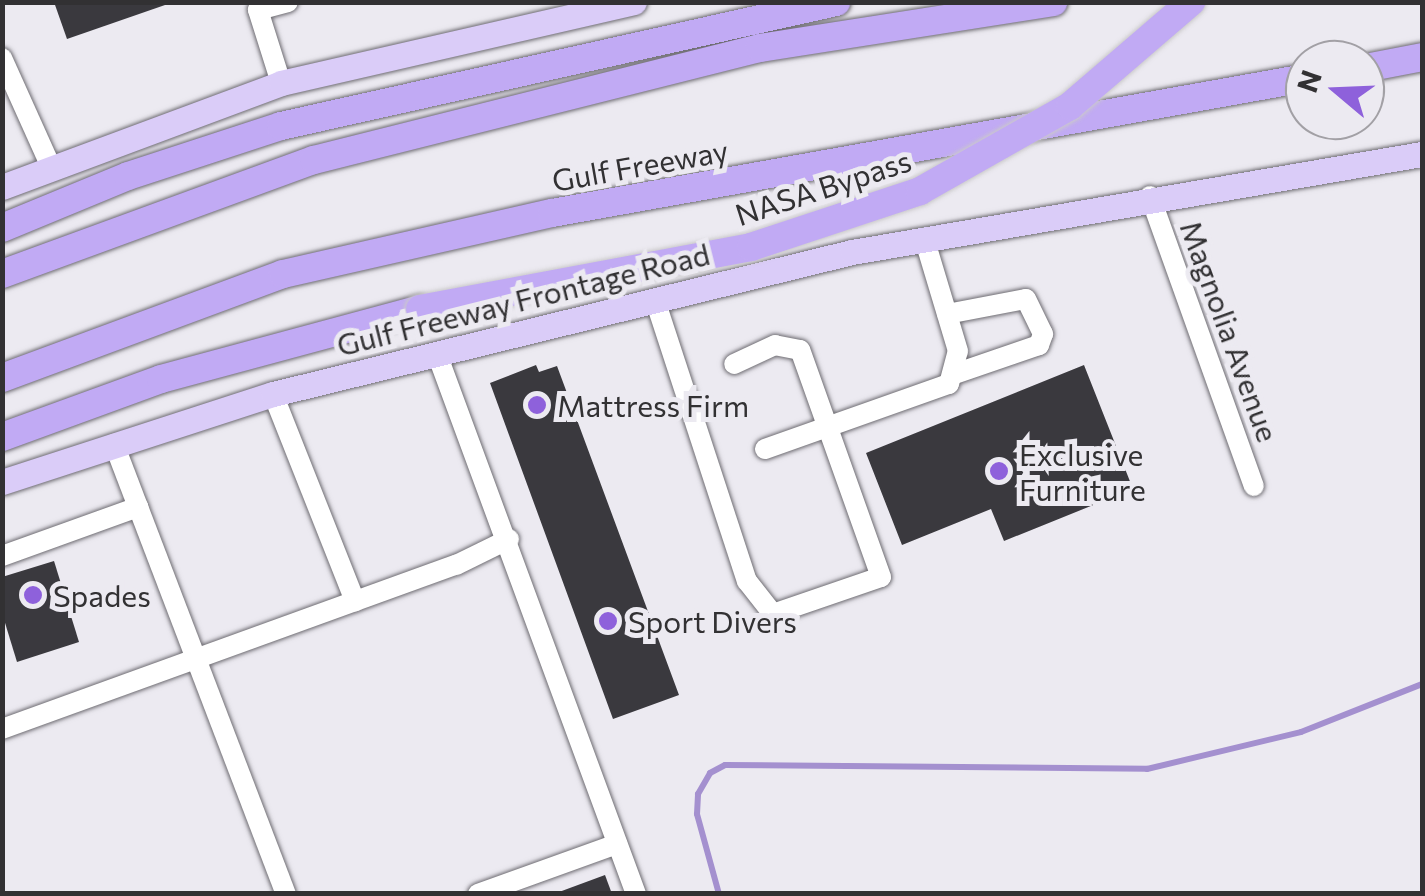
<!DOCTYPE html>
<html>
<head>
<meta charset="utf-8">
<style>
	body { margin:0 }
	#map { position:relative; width:1425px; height:896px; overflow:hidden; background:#eceaf1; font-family:Commissioner,sans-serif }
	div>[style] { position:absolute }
	.stream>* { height:6px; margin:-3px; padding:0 3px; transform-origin:3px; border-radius:3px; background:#a490cf }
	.building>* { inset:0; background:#3a393e }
	.roads { filter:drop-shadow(0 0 2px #6e6c72) drop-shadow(0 0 2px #6e6c72) }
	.minor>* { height:20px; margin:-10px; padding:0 10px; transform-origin:10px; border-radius:10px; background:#fff }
	.major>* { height:25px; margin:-12.5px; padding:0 12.5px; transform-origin:12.5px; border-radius:12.5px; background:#daccf8 }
	.highway>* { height:28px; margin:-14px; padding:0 14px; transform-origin:14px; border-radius:14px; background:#c1aaf4 }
	.bridges { filter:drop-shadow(0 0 2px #cac9ca) drop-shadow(0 0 2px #cac9ca) }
	.highway-bridge>* { height:28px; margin:-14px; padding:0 14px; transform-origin:14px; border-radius:14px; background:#c1aaf4 }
	.dots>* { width:28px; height:28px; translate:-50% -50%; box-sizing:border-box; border:5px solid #eceaf1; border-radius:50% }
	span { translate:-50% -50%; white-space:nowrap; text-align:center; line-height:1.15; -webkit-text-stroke:10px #eceaf1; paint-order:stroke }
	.street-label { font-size:30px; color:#323133 }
	.poi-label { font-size:30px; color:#323133 }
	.left { translate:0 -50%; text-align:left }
	.frame { position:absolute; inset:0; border:5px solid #323133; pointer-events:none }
	.north { position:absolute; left:1285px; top:40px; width:100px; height:100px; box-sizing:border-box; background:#eceaf1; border:2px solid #a2a0a5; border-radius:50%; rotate:289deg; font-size:28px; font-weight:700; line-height:40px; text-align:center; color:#323133 }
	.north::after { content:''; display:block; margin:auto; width:35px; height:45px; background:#8e61db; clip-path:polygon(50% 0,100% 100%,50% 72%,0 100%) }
</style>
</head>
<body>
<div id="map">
	<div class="stream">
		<div style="left:719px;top:894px;width:83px;rotate:-105.4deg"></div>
		<div style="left:697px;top:814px;width:20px;rotate:-87deg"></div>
		<div style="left:698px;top:794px;width:24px;rotate:-60deg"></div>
		<div style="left:710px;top:773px;width:17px;rotate:-28deg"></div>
		<div style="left:725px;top:765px;width:422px;rotate:0.5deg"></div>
		<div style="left:1147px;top:769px;width:158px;rotate:-13.5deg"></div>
		<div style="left:1301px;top:732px;width:130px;rotate:-21.6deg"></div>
	</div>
	<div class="building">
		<div style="clip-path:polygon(54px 2px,164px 2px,165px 5px,67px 39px)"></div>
		<div style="clip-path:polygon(536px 365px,539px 372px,557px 366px,679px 695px,613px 719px,490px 383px)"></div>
		<div style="clip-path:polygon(1084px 365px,1133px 489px,1004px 541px,991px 509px,902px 545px,866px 453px)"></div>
		<div style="clip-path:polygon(54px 561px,79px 642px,17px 662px,2px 613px,2px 577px)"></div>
		<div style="clip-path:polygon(605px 875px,612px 894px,559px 894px,559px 892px)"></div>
	</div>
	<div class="roads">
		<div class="minor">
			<div style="left:2px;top:58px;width:122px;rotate:65.8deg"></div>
			<div style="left:281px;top:83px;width:77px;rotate:-107.5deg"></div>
			<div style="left:258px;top:10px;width:31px;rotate:-15deg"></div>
			<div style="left:1150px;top:196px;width:308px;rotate:70.3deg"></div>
			<div style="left:655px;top:300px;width:296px;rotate:71.9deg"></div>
			<div style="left:747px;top:581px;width:42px;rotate:51.8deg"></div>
			<div style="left:773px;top:614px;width:114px;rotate:-18.9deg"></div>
			<div style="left:881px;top:577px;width:241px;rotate:-109.6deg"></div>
			<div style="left:800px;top:350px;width:25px;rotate:-169deg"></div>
			<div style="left:775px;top:345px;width:45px;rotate:155.1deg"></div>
			<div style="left:947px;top:314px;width:80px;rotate:-10.8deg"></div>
			<div style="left:1026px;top:299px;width:39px;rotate:64deg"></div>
			<div style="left:1043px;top:334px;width:12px;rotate:110deg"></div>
			<div style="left:1039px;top:345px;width:87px;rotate:161.1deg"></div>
			<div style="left:437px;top:354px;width:576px;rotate:69.77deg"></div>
			<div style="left:273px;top:394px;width:223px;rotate:68.4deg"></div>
			<div style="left:114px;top:444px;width:482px;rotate:69.1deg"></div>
			<div style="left:765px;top:449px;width:195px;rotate:-19.5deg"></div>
			<div style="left:949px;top:384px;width:34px;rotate:-75deg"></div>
			<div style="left:958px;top:351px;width:118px;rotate:-106.7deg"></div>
			<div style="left:2px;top:556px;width:145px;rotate:-19.8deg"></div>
			<div style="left:2px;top:729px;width:483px;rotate:-19.9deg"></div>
			<div style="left:456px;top:565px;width:59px;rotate:-26.1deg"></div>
			<div style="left:478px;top:894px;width:148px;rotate:-19.8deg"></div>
		</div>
		<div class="major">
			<div style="left:2px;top:187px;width:298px;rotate:-20.4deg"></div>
			<div style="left:281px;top:83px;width:362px;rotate:-12.9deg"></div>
			<div style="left:2px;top:482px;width:285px;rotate:-18deg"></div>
			<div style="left:273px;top:394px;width:596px;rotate:-13.78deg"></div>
			<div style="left:852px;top:252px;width:578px;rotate:-9.76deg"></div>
		</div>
		<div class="highway">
			<div style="left:1365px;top:68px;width:58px;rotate:-10.9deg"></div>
			<div style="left:2px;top:228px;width:136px;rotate:-22.4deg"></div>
			<div style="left:128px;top:176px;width:161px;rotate:-18.1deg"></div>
			<div style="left:281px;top:126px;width:569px;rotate:-12.59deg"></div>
			<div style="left:2px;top:274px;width:332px;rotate:-20.1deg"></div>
			<div style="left:314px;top:160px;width:460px;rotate:-14.1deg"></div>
			<div style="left:760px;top:48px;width:297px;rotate:-8.9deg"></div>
			<div style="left:2px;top:378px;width:300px;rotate:-20.3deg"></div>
			<div style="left:283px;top:274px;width:276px;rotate:-12.8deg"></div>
			<div style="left:552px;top:213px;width:765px;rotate:-10.16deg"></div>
			<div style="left:2px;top:437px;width:169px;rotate:-20deg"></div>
			<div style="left:161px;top:379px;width:268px;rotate:-15.1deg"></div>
		</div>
	</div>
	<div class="bridges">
		<div class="highway-bridge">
			<div style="left:420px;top:309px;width:337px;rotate:-10.6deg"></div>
			<div style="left:751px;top:247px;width:178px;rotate:-18.3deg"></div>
			<div style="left:920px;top:191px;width:172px;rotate:-29.5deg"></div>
			<div style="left:1070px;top:106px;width:160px;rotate:-40.7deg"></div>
		</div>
	</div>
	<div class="dots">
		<div style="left:537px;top:405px;background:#8e61db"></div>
		<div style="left:999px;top:471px;background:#8e61db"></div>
		<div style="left:33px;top:595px;background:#8e61db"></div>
		<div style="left:608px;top:621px;background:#8e61db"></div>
	</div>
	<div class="street-label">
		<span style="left:640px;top:165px;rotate:-10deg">Gulf Freeway</span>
		<span style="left:823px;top:187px;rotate:-18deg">NASA Bypass</span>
		<span style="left:523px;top:299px;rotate:-14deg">Gulf Freeway Frontage Road</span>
		<span style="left:1230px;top:331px;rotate:70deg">Magnolia Avenue</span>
	</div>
	<div class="poi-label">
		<span class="left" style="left:557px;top:405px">Mattress Firm</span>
		<span class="left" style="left:1019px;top:471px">Exclusive<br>Furniture</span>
		<span class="left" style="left:53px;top:595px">Spades</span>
		<span class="left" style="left:628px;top:621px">Sport Divers</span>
	</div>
	<div class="frame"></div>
	<div class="north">N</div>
</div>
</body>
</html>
